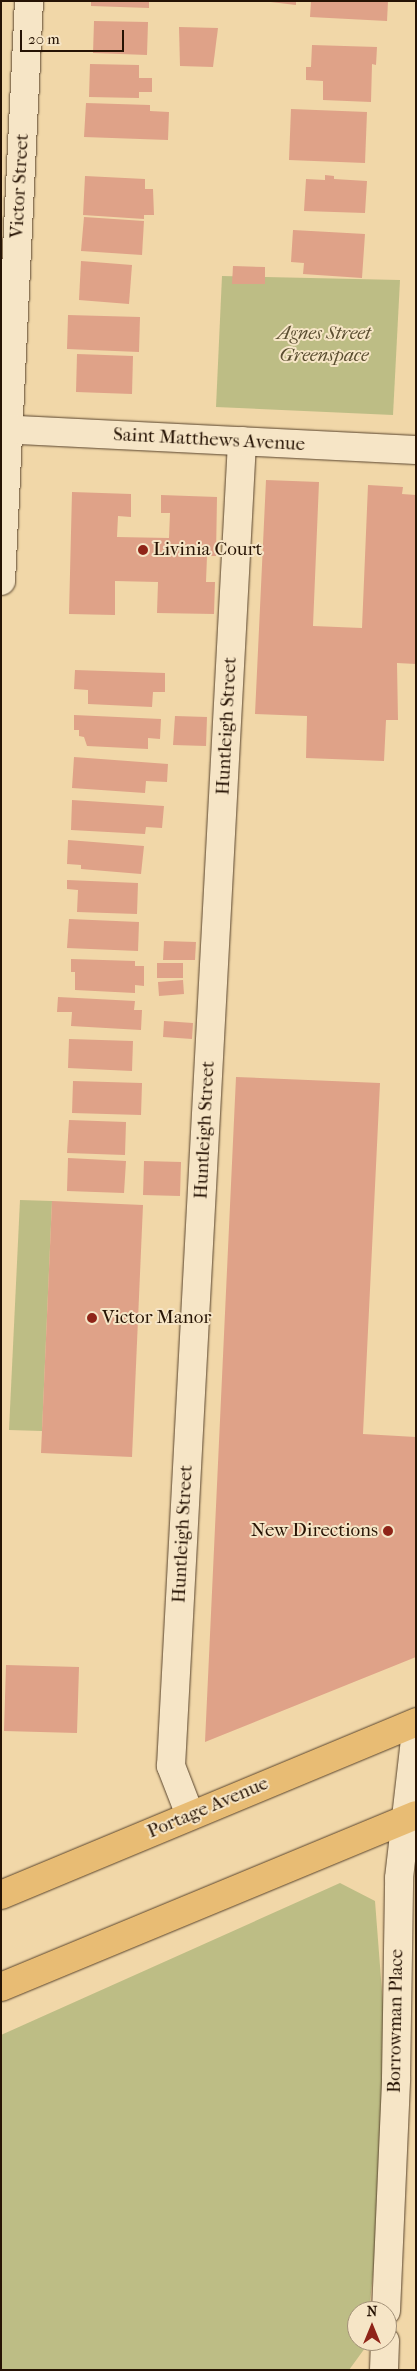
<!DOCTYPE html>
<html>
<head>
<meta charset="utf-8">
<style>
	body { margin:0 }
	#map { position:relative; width:417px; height:2371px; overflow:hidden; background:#f1d7a8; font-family:"IM FELL French Canon",serif }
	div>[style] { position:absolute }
	.green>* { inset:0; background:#bdbd85 }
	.building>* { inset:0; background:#dfa288 }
	.roads { filter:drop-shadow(0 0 1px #59442d) drop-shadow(0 0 1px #59442d) }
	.minor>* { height:28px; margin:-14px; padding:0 14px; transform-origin:14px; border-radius:14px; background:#f6e5c6 }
	.tertiary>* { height:28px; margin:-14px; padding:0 14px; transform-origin:14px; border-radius:14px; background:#f6e5c6 }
	.primary>* { height:28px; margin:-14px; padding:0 14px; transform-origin:14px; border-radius:14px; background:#e8bc74 }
	.dots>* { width:14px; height:14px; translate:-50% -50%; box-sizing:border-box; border:2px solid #f6e5c6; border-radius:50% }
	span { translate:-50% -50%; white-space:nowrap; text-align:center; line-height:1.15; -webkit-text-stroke:4px #f6e5c6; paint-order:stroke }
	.street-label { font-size:19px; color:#261304 }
	.park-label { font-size:19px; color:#5b4e31; font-style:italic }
	.poi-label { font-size:19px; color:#261304 }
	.left { translate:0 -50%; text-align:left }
	.right { translate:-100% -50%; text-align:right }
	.frame { position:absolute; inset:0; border:2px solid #261304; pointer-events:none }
	.north { position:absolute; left:347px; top:2301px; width:50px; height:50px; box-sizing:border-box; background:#f6e5c6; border:1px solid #a39178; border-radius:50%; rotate:0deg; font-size:14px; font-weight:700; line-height:20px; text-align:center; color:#261304 }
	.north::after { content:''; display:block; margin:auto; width:18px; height:22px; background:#8f2418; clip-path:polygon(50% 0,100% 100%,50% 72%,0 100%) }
	.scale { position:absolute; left:20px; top:30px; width:104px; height:22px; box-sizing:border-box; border:2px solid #261304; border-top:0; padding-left:6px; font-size:15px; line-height:18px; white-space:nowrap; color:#261304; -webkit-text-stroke:4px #f6e5c6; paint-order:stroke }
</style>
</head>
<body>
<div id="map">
	<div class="green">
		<div style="clip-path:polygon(222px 276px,400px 280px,393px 415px,216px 407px)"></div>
		<div style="clip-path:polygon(20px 1200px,52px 1201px,42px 1431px,9px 1430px)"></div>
		<div style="clip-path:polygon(340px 1883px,375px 1901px,391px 2108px,369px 2311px,357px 2311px,357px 2341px,366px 2341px,365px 2348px,349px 2370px,1px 2370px,1px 2035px)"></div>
	</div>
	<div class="building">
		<div style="clip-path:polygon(91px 1px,149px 1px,149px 8px,91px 6px)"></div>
		<div style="clip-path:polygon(262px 1px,296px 1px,296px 5px)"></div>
		<div style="clip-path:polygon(311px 1px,388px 1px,387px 21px,310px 17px)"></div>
		<div style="clip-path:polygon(94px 21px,148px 22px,147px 55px,93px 53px)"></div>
		<div style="clip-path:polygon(179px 27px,218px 28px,213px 67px,180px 66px)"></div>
		<div style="clip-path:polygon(312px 45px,377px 47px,376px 65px,372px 64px,371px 102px,323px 100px,323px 81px,306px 80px,306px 67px,311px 67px)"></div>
		<div style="clip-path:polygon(90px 64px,139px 65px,139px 78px,152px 78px,152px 92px,139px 92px,139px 98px,89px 97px)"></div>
		<div style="clip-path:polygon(86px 103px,150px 105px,150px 111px,169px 112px,168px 140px,84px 137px)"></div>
		<div style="clip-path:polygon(291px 109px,367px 112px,365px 163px,289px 160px)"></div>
		<div style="clip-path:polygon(325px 175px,334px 176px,334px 179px,367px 181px,365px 213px,304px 211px,306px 179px,325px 180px)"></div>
		<div style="clip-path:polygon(85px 176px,145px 179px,145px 189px,153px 189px,154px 215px,144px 215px,144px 219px,83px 215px)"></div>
		<div style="clip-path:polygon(84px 217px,144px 221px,142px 255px,81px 251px)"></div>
		<div style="clip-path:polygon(293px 230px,365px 234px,362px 278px,303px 274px,304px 263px,291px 262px)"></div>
		<div style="clip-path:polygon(81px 261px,132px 265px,129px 304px,79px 300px)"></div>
		<div style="clip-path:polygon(233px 266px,265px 267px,265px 284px,232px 284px)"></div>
		<div style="clip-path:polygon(68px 315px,140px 317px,139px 352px,67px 349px)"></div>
		<div style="clip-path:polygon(77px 354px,133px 356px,132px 394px,76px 392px)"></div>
		<div style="clip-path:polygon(266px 480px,319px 482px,313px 626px,362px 628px,368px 485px,403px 487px,402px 494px,416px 495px,416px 664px,397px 663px,398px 720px,386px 720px,384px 761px,306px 758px,307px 716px,255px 714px)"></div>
		<div style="clip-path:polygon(72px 492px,131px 494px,131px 517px,118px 516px,117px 537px,169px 538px,170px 513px,161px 513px,161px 495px,217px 497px,216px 556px,207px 556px,206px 582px,215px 582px,214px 614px,157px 613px,158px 582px,115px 581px,115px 615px,69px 614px)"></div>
		<div style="clip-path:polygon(75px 670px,165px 673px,165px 692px,153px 692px,152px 707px,88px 704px,88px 690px,74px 689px)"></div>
		<div style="clip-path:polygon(74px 715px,161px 719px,160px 739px,148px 738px,148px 749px,87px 746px,84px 737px,79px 736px,79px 730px,74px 730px)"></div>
		<div style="clip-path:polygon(175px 716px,207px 717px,206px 746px,173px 745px)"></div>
		<div style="clip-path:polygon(74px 757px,168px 764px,167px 782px,146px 781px,145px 793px,72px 788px)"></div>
		<div style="clip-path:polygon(72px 800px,164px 806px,162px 828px,146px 827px,145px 834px,71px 830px)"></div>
		<div style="clip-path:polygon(68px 840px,144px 846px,141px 874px,81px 869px,81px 865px,67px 864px)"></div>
		<div style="clip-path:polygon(67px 880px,138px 883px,137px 914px,77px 912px,78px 890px,67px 889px)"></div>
		<div style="clip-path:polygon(69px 919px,139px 922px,138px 951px,67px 948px)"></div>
		<div style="clip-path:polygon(164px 941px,196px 942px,195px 960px,163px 960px)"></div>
		<div style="clip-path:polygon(71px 959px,135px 961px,135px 966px,144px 966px,144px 986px,135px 985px,135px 993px,75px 990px,75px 972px,71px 972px)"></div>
		<div style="clip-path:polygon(157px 963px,183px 963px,183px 978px,157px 978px)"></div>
		<div style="clip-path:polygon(183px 980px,184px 994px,159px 996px,158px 982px)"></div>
		<div style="clip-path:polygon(58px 997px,135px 1001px,134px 1010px,142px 1010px,141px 1030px,71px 1026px,72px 1012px,57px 1012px)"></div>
		<div style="clip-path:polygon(164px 1021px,193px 1023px,192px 1039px,163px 1037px)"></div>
		<div style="clip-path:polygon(69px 1039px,133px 1041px,132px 1071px,68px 1068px)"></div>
		<div style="clip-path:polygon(236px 1077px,380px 1083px,363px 1434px,416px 1437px,416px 1657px,205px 1742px)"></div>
		<div style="clip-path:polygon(73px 1081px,142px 1083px,141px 1115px,72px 1113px)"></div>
		<div style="clip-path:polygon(69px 1120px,126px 1122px,125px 1155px,67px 1153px)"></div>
		<div style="clip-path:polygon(68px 1158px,126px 1161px,124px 1193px,67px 1191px)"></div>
		<div style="clip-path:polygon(144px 1161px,181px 1162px,180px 1196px,143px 1195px)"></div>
		<div style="clip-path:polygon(52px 1201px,143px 1205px,132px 1457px,41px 1453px)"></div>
		<div style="clip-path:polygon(6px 1665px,79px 1667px,77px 1733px,4px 1731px)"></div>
	</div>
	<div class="roads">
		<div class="minor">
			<div style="left:1px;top:581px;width:581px;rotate:-87.24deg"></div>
			<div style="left:190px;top:1815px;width:53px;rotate:-111.2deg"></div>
			<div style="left:171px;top:1766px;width:1327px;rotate:-86.93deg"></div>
			<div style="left:386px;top:2311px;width:233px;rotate:-87.5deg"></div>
			<div style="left:396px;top:2078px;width:200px;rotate:-89.1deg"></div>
			<div style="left:399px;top:1878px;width:147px;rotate:-83.4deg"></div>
			<div style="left:384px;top:2370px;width:29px;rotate:-88deg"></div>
		</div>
		<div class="tertiary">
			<div style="left:1px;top:429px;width:416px;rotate:2.9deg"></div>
		</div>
		<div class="primary">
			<div style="left:1px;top:1895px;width:450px;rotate:-22.6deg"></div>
			<div style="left:1px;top:1987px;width:449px;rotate:-22.5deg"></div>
		</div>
	</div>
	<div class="dots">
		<div style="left:143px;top:550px;background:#8f2418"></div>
		<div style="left:92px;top:1318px;background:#8f2418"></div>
		<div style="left:388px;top:1531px;background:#8f2418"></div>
	</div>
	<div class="street-label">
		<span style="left:20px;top:186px;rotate:-87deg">Victor Street</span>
		<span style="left:209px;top:440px;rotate:3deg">Saint Matthews Avenue</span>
		<span style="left:227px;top:726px;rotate:-87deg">Huntleigh Street</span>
		<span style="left:205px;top:1130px;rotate:-87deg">Huntleigh Street</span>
		<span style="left:183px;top:1534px;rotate:-87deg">Huntleigh Street</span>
		<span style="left:208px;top:1808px;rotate:-23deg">Portage Avenue</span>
		<span style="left:396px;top:2021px;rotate:-89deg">Borrowman Place</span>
	</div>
	<div class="park-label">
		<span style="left:324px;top:345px">Agnes Street<br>Greenspace</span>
	</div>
	<div class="poi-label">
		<span class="left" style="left:153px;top:550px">Livinia Court</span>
		<span class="left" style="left:102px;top:1318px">Victor Manor</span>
		<span class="right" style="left:378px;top:1531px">New Directions</span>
	</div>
	<div class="frame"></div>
	<div class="north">N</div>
	<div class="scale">20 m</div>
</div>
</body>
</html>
